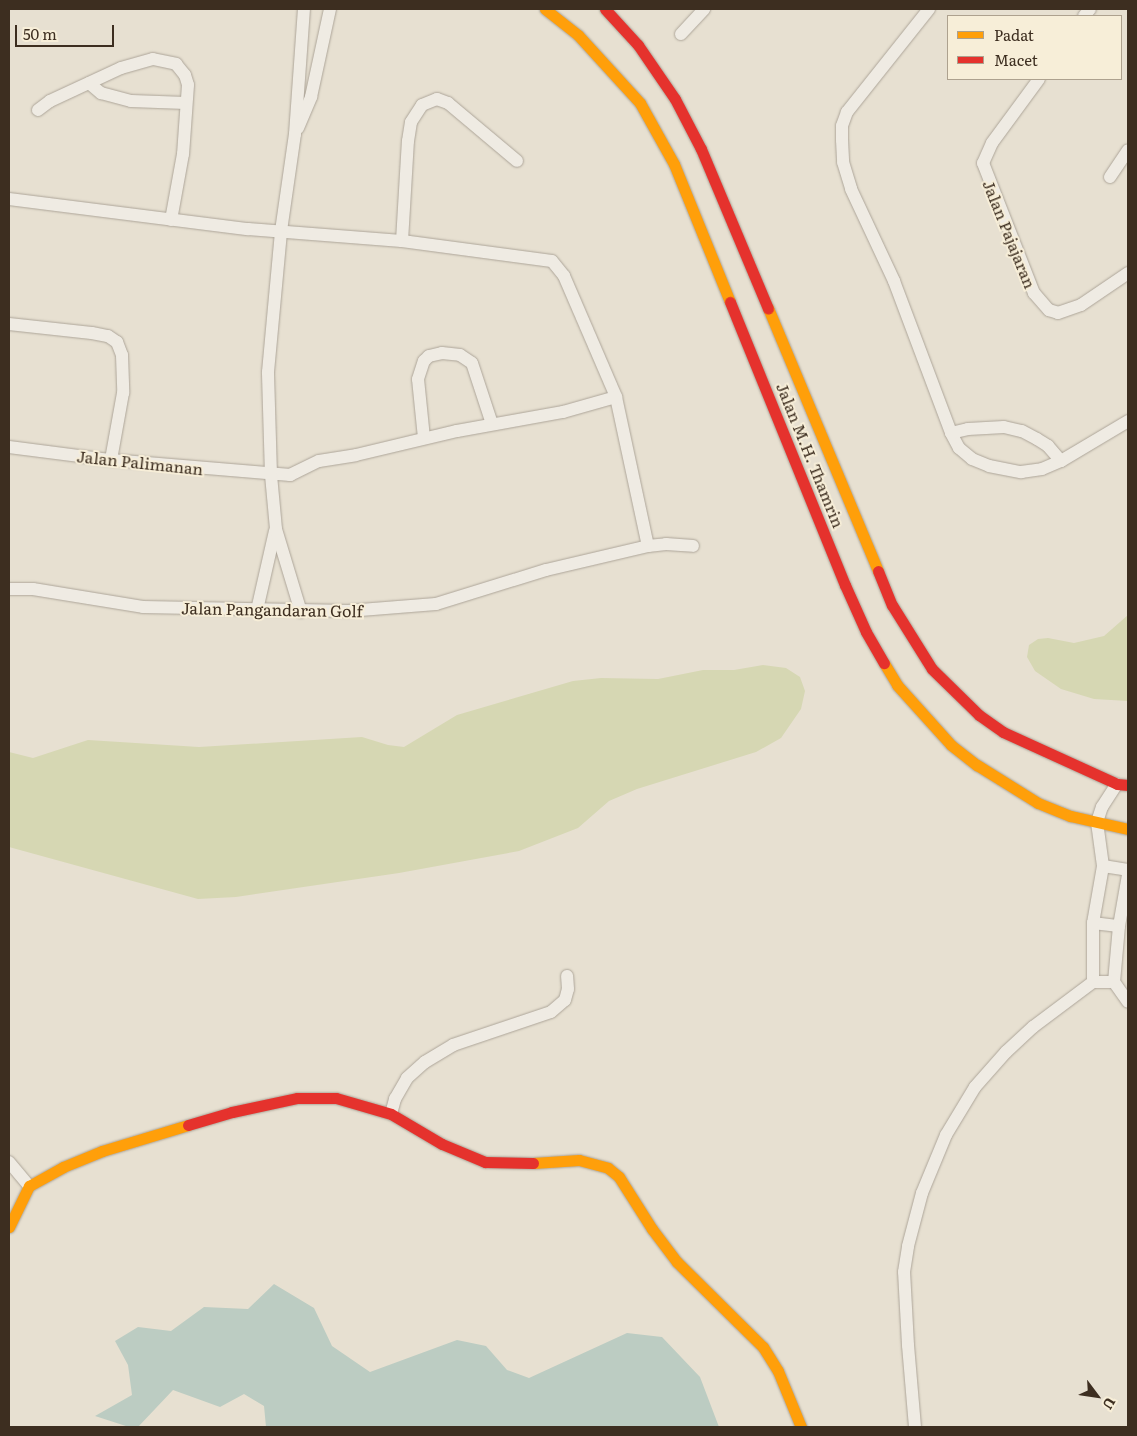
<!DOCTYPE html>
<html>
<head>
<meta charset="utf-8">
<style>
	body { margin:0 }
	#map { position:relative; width:1137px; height:1436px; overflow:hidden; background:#e7e0d1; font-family:Literata,serif }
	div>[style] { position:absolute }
	.green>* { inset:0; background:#d6d7b3 }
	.water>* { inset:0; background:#bcccc2 }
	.roads { filter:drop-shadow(0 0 1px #ada599) drop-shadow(0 0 1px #ada599) }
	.street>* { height:12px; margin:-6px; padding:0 6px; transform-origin:6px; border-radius:6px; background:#efebe3 }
	.slow>* { height:11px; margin:-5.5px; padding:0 5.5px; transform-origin:5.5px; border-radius:5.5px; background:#ff9f0a }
	.jam>* { height:11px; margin:-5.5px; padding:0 5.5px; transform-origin:5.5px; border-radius:5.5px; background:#e5322d }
	span { translate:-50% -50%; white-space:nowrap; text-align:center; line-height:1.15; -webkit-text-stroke:4px #f7eed8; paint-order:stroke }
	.street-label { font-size:16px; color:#3d2e20 }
	.frame { position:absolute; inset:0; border:10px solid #3d2e20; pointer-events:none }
	.legend { position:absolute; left:947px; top:15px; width:175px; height:65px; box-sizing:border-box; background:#f7eed8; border:1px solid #ada18e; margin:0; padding:6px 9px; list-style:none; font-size:15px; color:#3d2e20 }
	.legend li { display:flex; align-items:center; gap:10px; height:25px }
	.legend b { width:25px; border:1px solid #ada18e }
	.north { position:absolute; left:1072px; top:1371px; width:50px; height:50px; -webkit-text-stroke:4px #f7eed8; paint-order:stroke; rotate:121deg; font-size:14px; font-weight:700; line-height:20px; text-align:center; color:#3d2e20 }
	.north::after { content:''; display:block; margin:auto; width:18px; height:22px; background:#3d2e20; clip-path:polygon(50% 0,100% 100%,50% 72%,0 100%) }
	.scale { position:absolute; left:15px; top:25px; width:99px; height:22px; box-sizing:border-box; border:2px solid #3d2e20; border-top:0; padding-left:6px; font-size:15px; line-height:18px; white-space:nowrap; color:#3d2e20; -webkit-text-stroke:4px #f7eed8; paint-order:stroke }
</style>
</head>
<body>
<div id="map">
	<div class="green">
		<div style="clip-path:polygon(1128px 615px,1128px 701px,1094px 699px,1061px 689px,1035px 671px,1027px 657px,1029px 645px,1038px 639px,1048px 638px,1074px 643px,1104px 636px)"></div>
		<div style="clip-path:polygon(763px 665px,786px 668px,800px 677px,805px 691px,801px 709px,781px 738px,756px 752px,637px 789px,609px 801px,578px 828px,519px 851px,399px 873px,236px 897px,198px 899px,9px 847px,9px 752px,33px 758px,88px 740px,199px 747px,362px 737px,388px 745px,404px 747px,457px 715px,573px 681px,601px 678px,658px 679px,703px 670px,734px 670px)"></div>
	</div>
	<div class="water">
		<div style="clip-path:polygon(274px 1284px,314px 1308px,332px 1346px,370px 1372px,457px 1340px,486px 1346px,507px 1370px,529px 1378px,627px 1333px,662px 1337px,700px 1377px,719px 1427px,266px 1427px,264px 1406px,244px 1394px,220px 1407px,173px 1390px,138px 1427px,129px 1427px,95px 1416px,132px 1395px,128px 1365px,115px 1341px,138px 1327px,171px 1331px,204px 1307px,248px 1309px)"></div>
	</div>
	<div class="roads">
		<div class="street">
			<div style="left:929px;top:9px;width:132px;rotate:128.5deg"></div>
			<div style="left:847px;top:112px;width:15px;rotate:110deg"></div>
			<div style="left:842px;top:126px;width:14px;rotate:90deg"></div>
			<div style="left:842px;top:140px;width:22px;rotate:87deg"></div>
			<div style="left:843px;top:162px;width:28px;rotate:73deg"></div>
			<div style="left:851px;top:189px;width:102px;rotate:64.9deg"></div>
			<div style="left:894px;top:281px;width:162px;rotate:69.4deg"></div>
			<div style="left:951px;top:433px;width:17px;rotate:62deg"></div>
			<div style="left:959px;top:448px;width:17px;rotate:40deg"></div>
			<div style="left:972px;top:459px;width:18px;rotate:22deg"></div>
			<div style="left:989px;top:466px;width:33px;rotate:11deg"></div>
			<div style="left:1021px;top:472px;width:21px;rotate:-8deg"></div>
			<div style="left:1042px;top:469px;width:21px;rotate:-23deg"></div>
			<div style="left:1061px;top:461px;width:78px;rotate:-30.8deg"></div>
			<div style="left:1084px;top:16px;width:9px;rotate:-49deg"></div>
			<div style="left:681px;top:34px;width:34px;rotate:-47deg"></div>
			<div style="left:1039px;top:79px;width:79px;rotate:126.3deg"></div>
			<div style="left:992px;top:143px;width:22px;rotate:114deg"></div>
			<div style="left:983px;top:163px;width:140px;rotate:68.6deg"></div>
			<div style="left:1034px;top:293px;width:23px;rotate:49deg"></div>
			<div style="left:1049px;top:310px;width:9px;rotate:18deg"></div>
			<div style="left:1058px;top:313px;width:24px;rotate:-19deg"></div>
			<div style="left:1081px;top:305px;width:57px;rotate:-34.2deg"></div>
			<div style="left:89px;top:83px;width:16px;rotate:40deg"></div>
			<div style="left:101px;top:93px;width:31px;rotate:15deg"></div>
			<div style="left:131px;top:101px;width:55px;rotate:2.1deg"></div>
			<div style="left:38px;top:110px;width:15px;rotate:-37deg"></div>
			<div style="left:50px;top:101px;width:78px;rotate:-24.9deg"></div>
			<div style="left:121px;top:68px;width:33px;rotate:-16deg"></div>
			<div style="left:153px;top:59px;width:24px;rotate:12deg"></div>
			<div style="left:176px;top:64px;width:14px;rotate:51deg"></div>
			<div style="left:185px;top:75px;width:10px;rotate:73deg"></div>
			<div style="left:188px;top:85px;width:69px;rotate:94.1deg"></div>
			<div style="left:183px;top:154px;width:67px;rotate:100.3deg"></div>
			<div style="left:298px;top:128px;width:34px;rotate:-67deg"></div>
			<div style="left:311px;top:97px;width:90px;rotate:-77.8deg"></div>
			<div style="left:1110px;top:177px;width:32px;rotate:-56deg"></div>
			<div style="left:9px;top:199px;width:241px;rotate:7.2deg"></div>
			<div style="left:248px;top:229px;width:154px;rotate:4.5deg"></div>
			<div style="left:402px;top:241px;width:151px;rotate:7.6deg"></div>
			<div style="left:552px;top:261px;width:19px;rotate:51deg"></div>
			<div style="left:564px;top:276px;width:132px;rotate:66.7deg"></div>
			<div style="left:616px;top:397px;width:152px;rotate:77.9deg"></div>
			<div style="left:402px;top:241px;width:100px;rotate:-86.6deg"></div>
			<div style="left:408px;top:141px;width:19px;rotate:-81deg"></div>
			<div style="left:411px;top:122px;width:20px;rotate:-57deg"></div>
			<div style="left:422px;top:105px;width:16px;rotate:-22deg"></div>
			<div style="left:437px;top:99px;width:12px;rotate:20deg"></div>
			<div style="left:448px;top:103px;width:90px;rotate:40deg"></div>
			<div style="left:9px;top:324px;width:83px;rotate:6.2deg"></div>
			<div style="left:92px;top:333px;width:16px;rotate:11deg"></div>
			<div style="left:108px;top:336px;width:11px;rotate:34deg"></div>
			<div style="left:117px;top:342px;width:14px;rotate:69deg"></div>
			<div style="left:122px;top:355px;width:38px;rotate:88deg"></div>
			<div style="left:123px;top:393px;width:68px;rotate:100.2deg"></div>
			<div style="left:951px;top:433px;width:17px;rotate:-13deg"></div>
			<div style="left:968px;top:429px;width:36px;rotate:-3deg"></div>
			<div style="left:1004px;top:427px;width:18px;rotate:13deg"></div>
			<div style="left:1022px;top:431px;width:17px;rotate:28deg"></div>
			<div style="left:1037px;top:439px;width:13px;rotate:32deg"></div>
			<div style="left:1048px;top:446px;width:20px;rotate:49deg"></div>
			<div style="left:424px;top:438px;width:59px;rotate:-95.8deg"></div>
			<div style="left:418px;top:379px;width:19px;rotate:-72deg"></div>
			<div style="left:424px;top:361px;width:7px;rotate:-45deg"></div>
			<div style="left:429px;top:356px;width:13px;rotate:-13deg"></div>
			<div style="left:442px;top:353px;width:18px;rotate:6deg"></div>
			<div style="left:460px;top:355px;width:14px;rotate:34deg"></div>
			<div style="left:472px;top:363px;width:64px;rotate:71.8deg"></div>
			<div style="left:9px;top:447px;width:103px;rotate:7.3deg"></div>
			<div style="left:111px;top:460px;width:180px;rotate:4.8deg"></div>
			<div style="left:290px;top:475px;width:32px;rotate:-26deg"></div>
			<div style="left:319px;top:461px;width:37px;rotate:-9deg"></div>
			<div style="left:356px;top:455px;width:104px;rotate:-13.4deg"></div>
			<div style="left:457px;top:431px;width:108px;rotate:-10.2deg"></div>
			<div style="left:563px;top:412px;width:55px;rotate:-15.8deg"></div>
			<div style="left:9px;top:589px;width:24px"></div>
			<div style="left:33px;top:589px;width:111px;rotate:9.3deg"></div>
			<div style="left:143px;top:607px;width:205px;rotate:1.1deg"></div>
			<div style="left:348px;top:611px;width:88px;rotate:-4.5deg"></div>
			<div style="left:436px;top:604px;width:115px;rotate:-17.2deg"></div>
			<div style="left:546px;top:570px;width:105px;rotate:-13.2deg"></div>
			<div style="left:648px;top:546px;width:18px;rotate:-6deg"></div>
			<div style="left:666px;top:544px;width:27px;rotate:4deg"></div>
			<div style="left:257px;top:610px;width:81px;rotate:-77.2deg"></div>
			<div style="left:301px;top:612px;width:87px;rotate:-106.8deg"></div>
			<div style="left:276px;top:529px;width:54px;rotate:-95.3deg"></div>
			<div style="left:271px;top:475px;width:103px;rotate:-91.7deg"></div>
			<div style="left:268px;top:372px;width:142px;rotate:-84.7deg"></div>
			<div style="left:281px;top:231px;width:98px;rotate:-81.8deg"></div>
			<div style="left:295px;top:134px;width:125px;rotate:-85.9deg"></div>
			<div style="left:1103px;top:866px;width:25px;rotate:9deg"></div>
			<div style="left:1093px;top:923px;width:26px;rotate:7deg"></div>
			<div style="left:1093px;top:982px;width:59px;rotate:-90deg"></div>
			<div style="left:1093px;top:923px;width:58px;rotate:-80deg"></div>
			<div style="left:1103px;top:866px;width:44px;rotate:-97.8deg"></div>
			<div style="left:1097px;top:822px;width:16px;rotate:-72deg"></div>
			<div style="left:1102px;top:807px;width:27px;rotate:-57deg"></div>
			<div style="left:1114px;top:982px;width:56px;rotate:-84.9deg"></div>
			<div style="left:1119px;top:926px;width:52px;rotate:-80deg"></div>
			<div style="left:391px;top:1114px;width:16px;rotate:-75deg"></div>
			<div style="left:395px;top:1099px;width:24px;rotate:-60deg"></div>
			<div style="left:407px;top:1078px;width:24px;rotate:-42deg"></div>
			<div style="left:425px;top:1062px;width:33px;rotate:-31deg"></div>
			<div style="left:453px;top:1045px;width:103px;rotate:-18.6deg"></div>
			<div style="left:551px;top:1012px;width:18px;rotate:-41deg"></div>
			<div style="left:565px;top:1000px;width:11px;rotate:-75deg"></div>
			<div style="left:568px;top:989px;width:13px;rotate:-94deg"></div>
			<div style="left:9px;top:1162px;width:31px;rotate:50deg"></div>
			<div style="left:915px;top:1427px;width:82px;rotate:-94.9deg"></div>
			<div style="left:908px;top:1345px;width:73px;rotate:-93.1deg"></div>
			<div style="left:904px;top:1272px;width:26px;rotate:-81deg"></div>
			<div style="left:908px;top:1246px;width:55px;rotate:-75.2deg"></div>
			<div style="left:922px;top:1193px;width:63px;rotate:-67.5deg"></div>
			<div style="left:946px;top:1135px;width:56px;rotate:-58.9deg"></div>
			<div style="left:975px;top:1087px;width:47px;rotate:-48.5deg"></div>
			<div style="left:1006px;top:1052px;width:37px;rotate:-43deg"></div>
			<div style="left:1033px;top:1027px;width:75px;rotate:-36.9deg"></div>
			<div style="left:1093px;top:982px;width:21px"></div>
			<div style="left:1114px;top:982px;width:24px;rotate:55deg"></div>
		</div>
		<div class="slow">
			<div style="left:545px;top:9px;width:42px;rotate:38.2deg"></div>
			<div style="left:578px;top:35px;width:92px;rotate:47.6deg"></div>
			<div style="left:640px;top:103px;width:70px;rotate:60.9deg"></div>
			<div style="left:674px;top:164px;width:149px;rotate:67.9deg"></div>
			<div style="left:768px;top:308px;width:285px;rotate:67.3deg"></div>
			<div style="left:884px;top:663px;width:26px;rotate:59deg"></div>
			<div style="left:897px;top:685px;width:81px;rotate:48deg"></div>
			<div style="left:951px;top:745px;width:33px;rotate:38deg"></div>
			<div style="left:977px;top:765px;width:72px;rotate:31.9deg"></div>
			<div style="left:1038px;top:803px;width:35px;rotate:22deg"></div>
			<div style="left:1071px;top:816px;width:58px;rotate:12.8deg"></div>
			<div style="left:533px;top:1163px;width:46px;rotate:-3.7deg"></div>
			<div style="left:579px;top:1160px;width:30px;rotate:15deg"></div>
			<div style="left:608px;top:1168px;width:14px;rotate:39deg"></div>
			<div style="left:619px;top:1177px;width:62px;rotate:57.6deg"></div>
			<div style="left:652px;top:1229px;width:41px;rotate:52.9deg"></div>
			<div style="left:677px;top:1262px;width:121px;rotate:44.7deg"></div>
			<div style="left:763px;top:1347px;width:28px;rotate:58deg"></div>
			<div style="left:778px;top:1371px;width:61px;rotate:67.7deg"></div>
			<div style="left:9px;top:1227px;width:46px;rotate:-64deg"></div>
			<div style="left:29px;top:1186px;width:39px;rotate:-29deg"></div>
			<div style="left:63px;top:1167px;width:42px;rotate:-22.3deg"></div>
			<div style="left:102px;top:1151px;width:90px;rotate:-16.8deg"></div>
		</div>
		<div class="jam">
			<div style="left:605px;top:9px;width:49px;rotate:47.5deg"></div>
			<div style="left:638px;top:45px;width:65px;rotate:55.6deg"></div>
			<div style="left:675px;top:99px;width:56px;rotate:62.5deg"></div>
			<div style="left:701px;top:149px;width:173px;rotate:67.2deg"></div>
			<div style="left:730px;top:302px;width:305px;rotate:67.9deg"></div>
			<div style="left:845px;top:585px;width:51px;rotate:65.9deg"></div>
			<div style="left:866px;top:632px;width:36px;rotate:60deg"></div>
			<div style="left:878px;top:571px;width:37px;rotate:68deg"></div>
			<div style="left:892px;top:605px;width:75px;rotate:58deg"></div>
			<div style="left:932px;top:669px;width:66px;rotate:44.4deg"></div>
			<div style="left:979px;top:715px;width:29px;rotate:35deg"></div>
			<div style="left:1003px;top:732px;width:125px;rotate:24.5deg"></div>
			<div style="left:1117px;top:784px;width:11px;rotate:5deg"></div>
			<div style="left:188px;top:1125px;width:46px;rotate:-16.5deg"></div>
			<div style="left:232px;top:1112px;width:66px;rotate:-12.2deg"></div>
			<div style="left:297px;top:1098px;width:39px"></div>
			<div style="left:336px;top:1098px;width:57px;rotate:16.2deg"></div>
			<div style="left:391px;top:1114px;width:59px;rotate:30.5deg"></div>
			<div style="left:442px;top:1144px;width:47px;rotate:22.7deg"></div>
			<div style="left:485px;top:1162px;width:48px;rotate:1.2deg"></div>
		</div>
	</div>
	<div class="street-label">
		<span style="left:1010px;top:234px;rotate:68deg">Jalan Pajajaran</span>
		<span style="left:811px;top:455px;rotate:68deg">Jalan M.H. Thamrin</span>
		<span style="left:140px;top:462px;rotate:6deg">Jalan Palimanan</span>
		<span style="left:272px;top:609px;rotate:1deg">Jalan Pangandaran Golf</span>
	</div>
	<div class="frame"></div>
	<ul class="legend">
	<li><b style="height:6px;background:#ff9f0a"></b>Padat</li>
	<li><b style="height:6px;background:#e5322d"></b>Macet</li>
	</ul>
	<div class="north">U</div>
	<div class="scale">50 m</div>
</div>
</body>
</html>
